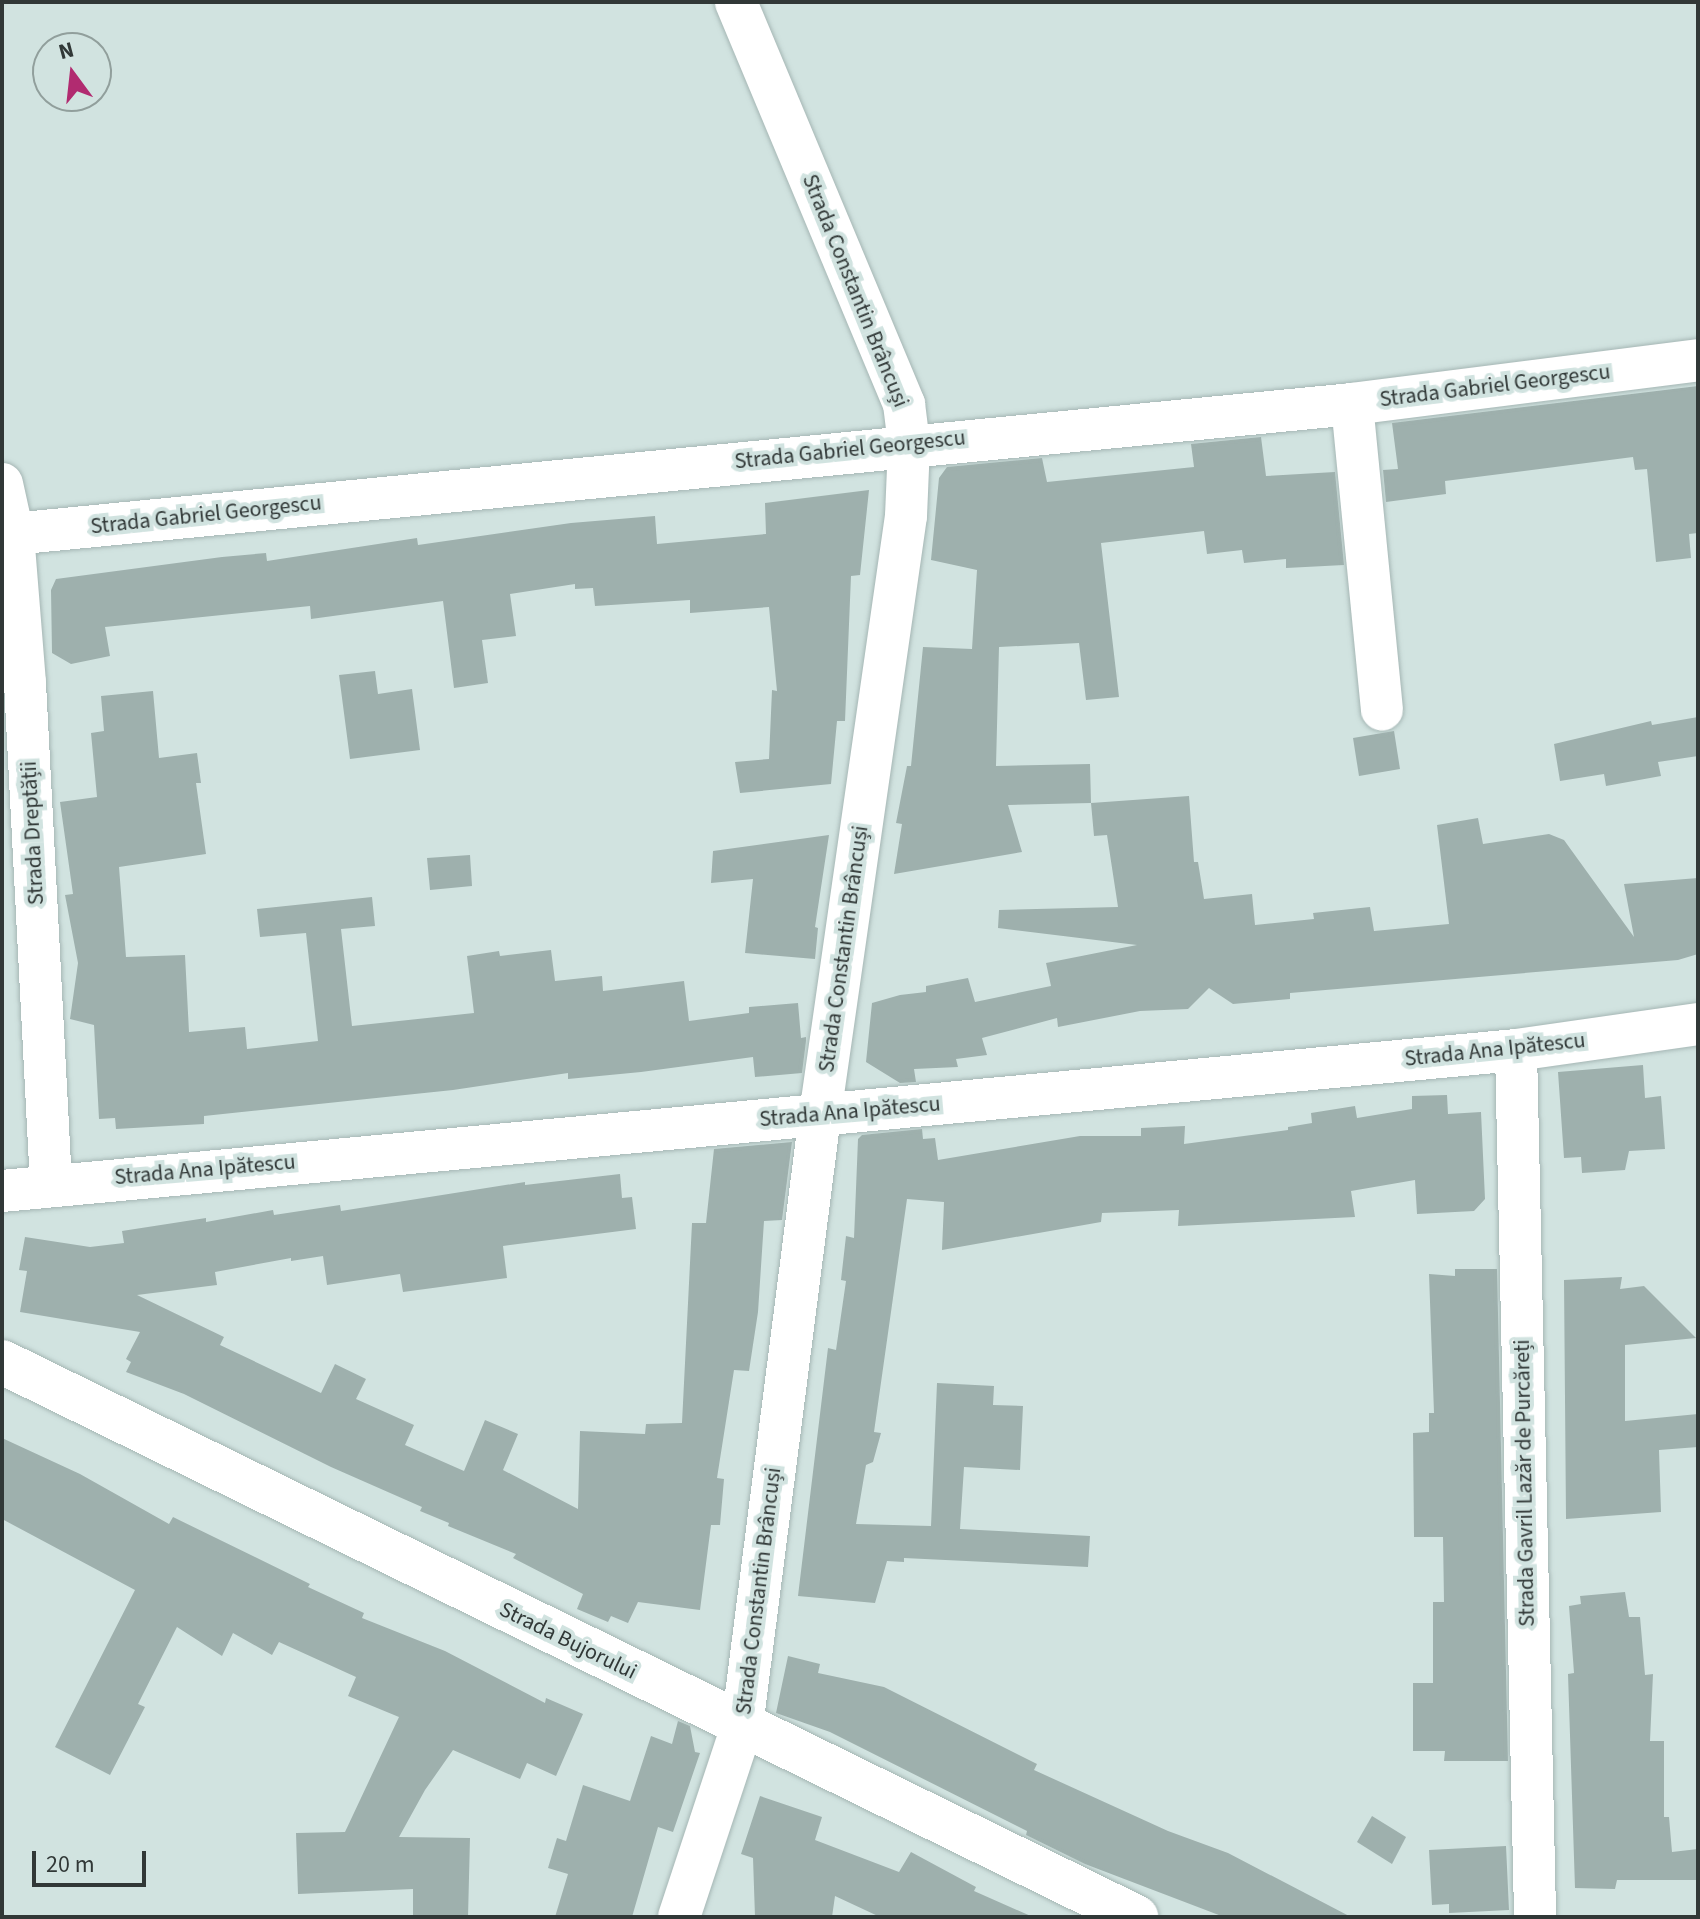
<!DOCTYPE html>
<html>
<head>
<meta charset="utf-8">
<style>
	body { margin:0 }
	#map { position:relative; width:1700px; height:1919px; overflow:hidden; background:#d1e3e0; font-family:"Source Sans 3",sans-serif }
	div>[style] { position:absolute }
	.building>* { inset:0; background:#9eb0ad }
	.roads { filter:drop-shadow(0 0 2px #a5b6b4) drop-shadow(0 0 2px #a5b6b4) }
	.street>* { height:42px; margin:-21px; padding:0 21px; transform-origin:21px; border-radius:21px; background:#fff }
	.secondary>* { height:44px; margin:-22px; padding:0 22px; transform-origin:22px; border-radius:22px; background:#fff }
	span { translate:-50% -50%; white-space:nowrap; text-align:center; line-height:1.15; -webkit-text-stroke:8px #d1e3e0; paint-order:stroke }
	.street-label { font-size:22px; color:#313837 }
	.frame { position:absolute; inset:0; border:4px solid #313837; pointer-events:none }
	.north { position:absolute; left:32px; top:32px; width:80px; height:80px; box-sizing:border-box; background:#d1e3e0; border:2px solid #919f9c; border-radius:50%; rotate:345deg; font-size:22px; font-weight:700; line-height:32px; text-align:center; color:#313837 }
	.north::after { content:''; display:block; margin:auto; width:28px; height:36px; background:#b12b70; clip-path:polygon(50% 0,100% 100%,50% 72%,0 100%) }
	.scale { position:absolute; left:32px; top:1851px; width:114px; height:36px; box-sizing:border-box; border:4px solid #313837; border-top:0; padding-left:10px; font-size:24px; line-height:28px; white-space:nowrap; color:#313837; -webkit-text-stroke:6px #d1e3e0; paint-order:stroke }
</style>
</head>
<body>
<div id="map">
	<div class="building">
		<div style="clip-path:polygon(1698px 386px,1698px 533px,1689px 534px,1691px 558px,1656px 562px,1647px 469px,1635px 470px,1633px 457px,1445px 481px,1446px 494px,1386px 502px,1383px 470px,1398px 469px,1392px 423px)"></div>
		<div style="clip-path:polygon(1261px 437px,1266px 476px,1335px 472px,1344px 565px,1286px 568px,1286px 559px,1244px 563px,1242px 550px,1207px 554px,1204px 531px,1101px 543px,1119px 697px,1086px 700px,1079px 643px,999px 647px,996px 766px,1090px 764px,1091px 803px,1008px 805px,1022px 852px,894px 874px,902px 824px,896px 823px,907px 766px,911px 766px,923px 647px,972px 649px,977px 570px,931px 560px,939px 478px,947px 467px,1042px 458px,1047px 482px,1194px 467px,1191px 444px)"></div>
		<div style="clip-path:polygon(869px 490px,860px 575px,851px 576px,845px 721px,837px 721px,831px 784px,740px 793px,735px 762px,769px 759px,772px 690px,777px 691px,769px 607px,690px 613px,690px 600px,595px 606px,593px 588px,575px 589px,575px 584px,510px 594px,516px 636px,482px 640px,488px 683px,454px 688px,443px 601px,311px 619px,310px 606px,105px 627px,110px 656px,71px 664px,52px 653px,51px 590px,56px 579px,222px 557px,266px 553px,267px 561px,417px 538px,418px 545px,571px 523px,655px 516px,657px 544px,766px 534px,765px 503px)"></div>
		<div style="clip-path:polygon(375px 671px,378px 694px,412px 689px,420px 750px,350px 759px,339px 675px)"></div>
		<div style="clip-path:polygon(153px 691px,159px 758px,197px 753px,201px 783px,196px 783px,206px 854px,119px 867px,126px 957px,185px 955px,189px 1032px,245px 1027px,247px 1049px,318px 1041px,306px 933px,260px 937px,257px 909px,372px 897px,375px 926px,341px 929px,352px 1026px,474px 1013px,467px 956px,499px 951px,500px 956px,551px 950px,555px 981px,602px 976px,603px 991px,684px 981px,689px 1021px,749px 1013px,749px 1007px,798px 1003px,801px 1038px,806px 1037px,806px 1041px,802px 1073px,755px 1077px,753px 1057px,641px 1072px,568px 1079px,568px 1073px,453px 1090px,204px 1116px,204px 1124px,116px 1129px,115px 1118px,99px 1119px,94px 1025px,70px 1019px,78px 963px,65px 895px,73px 894px,60px 802px,97px 797px,91px 733px,104px 731px,101px 696px)"></div>
		<div style="clip-path:polygon(1698px 717px,1698px 756px,1658px 762px,1661px 776px,1606px 786px,1604px 774px,1560px 781px,1554px 744px,1651px 721px,1652px 725px)"></div>
		<div style="clip-path:polygon(1394px 731px,1400px 769px,1359px 776px,1353px 738px)"></div>
		<div style="clip-path:polygon(1189px 796px,1194px 862px,1198px 862px,1204px 899px,1252px 894px,1255px 925px,1314px 919px,1313px 913px,1370px 907px,1374px 931px,1449px 924px,1437px 825px,1478px 818px,1483px 844px,1549px 834px,1564px 840px,1634px 937px,1624px 884px,1698px 878px,1698px 954px,1678px 960px,1290px 993px,1290px 999px,1233px 1004px,1209px 988px,1188px 1009px,1140px 1011px,1058px 1027px,1057px 1018px,982px 1038px,987px 1055px,956px 1059px,958px 1067px,914px 1069px,916px 1082px,900px 1083px,866px 1062px,872px 1003px,900px 995px,926px 992px,926px 986px,968px 978px,975px 1002px,1051px 986px,1046px 963px,1137px 945px,998px 928px,999px 910px,1118px 907px,1107px 835px,1094px 836px,1091px 803px)"></div>
		<div style="clip-path:polygon(829px 835px,815px 927px,818px 928px,815px 959px,745px 953px,753px 879px,711px 883px,713px 851px)"></div>
		<div style="clip-path:polygon(470px 855px,472px 886px,430px 890px,427px 858px)"></div>
		<div style="clip-path:polygon(1643px 1065px,1645px 1098px,1661px 1096px,1665px 1149px,1629px 1151px,1625px 1170px,1582px 1173px,1581px 1157px,1564px 1158px,1558px 1072px)"></div>
		<div style="clip-path:polygon(1447px 1095px,1448px 1114px,1481px 1112px,1485px 1199px,1474px 1211px,1417px 1214px,1415px 1180px,1351px 1191px,1355px 1217px,1178px 1226px,1179px 1210px,1102px 1213px,1101px 1222px,942px 1250px,944px 1202px,907px 1199px,874px 1432px,881px 1433px,873px 1462px,866px 1465px,856px 1524px,931px 1526px,937px 1383px,994px 1386px,993px 1405px,1023px 1406px,1020px 1470px,964px 1467px,960px 1529px,1090px 1536px,1088px 1567px,904px 1558px,904px 1562px,887px 1561px,875px 1603px,798px 1596px,828px 1348px,836px 1350px,846px 1281px,841px 1280px,846px 1236px,854px 1238px,858px 1139px,862px 1135px,922px 1129px,923px 1139px,935px 1138px,938px 1160px,1080px 1136px,1141px 1136px,1141px 1128px,1185px 1126px,1184px 1144px,1288px 1130px,1288px 1127px,1312px 1123px,1311px 1113px,1355px 1106px,1357px 1118px,1412px 1109px,1412px 1096px)"></div>
		<div style="clip-path:polygon(792px 1142px,782px 1220px,764px 1221px,758px 1312px,749px 1371px,734px 1370px,717px 1478px,724px 1479px,720px 1525px,711px 1525px,700px 1610px,638px 1602px,628px 1623px,611px 1616px,608px 1622px,577px 1609px,583px 1594px,513px 1558px,516px 1554px,448px 1526px,449px 1523px,420px 1511px,422px 1507px,331px 1467px,184px 1394px,126px 1372px,131px 1362px,126px 1359px,140px 1332px,20px 1312px,27px 1271px,19px 1270px,25px 1237px,90px 1247px,124px 1243px,122px 1231px,206px 1218px,206px 1222px,273px 1210px,274px 1215px,340px 1205px,341px 1211px,525px 1182px,525px 1185px,620px 1174px,622px 1198px,632px 1197px,636px 1229px,503px 1246px,507px 1278px,403px 1292px,400px 1274px,327px 1285px,323px 1256px,291px 1261px,291px 1258px,215px 1272px,217px 1285px,137px 1295px,224px 1337px,220px 1345px,321px 1393px,335px 1364px,366px 1379px,356px 1399px,414px 1425px,405px 1445px,464px 1471px,485px 1420px,518px 1434px,503px 1470px,578px 1509px,580px 1431px,645px 1434px,646px 1424px,682px 1423px,692px 1223px,706px 1223px,714px 1149px)"></div>
		<div style="clip-path:polygon(1455px 1269px,1497px 1269px,1508px 1761px,1444px 1761px,1445px 1751px,1413px 1751px,1413px 1683px,1433px 1683px,1433px 1602px,1444px 1602px,1443px 1537px,1414px 1537px,1413px 1433px,1429px 1432px,1429px 1413px,1434px 1413px,1429px 1274px,1455px 1276px)"></div>
		<div style="clip-path:polygon(1622px 1277px,1620px 1289px,1644px 1286px,1696px 1338px,1625px 1345px,1625px 1421px,1698px 1414px,1698px 1447px,1659px 1450px,1661px 1512px,1566px 1519px,1564px 1280px)"></div>
		<div style="clip-path:polygon(2px 1438px,80px 1474px,169px 1524px,173px 1517px,310px 1584px,308px 1587px,364px 1613px,362px 1618px,445px 1651px,545px 1703px,546px 1698px,583px 1714px,556px 1776px,527px 1763px,520px 1779px,453px 1750px,425px 1790px,399px 1837px,470px 1838px,468px 1917px,413px 1917px,413px 1889px,298px 1894px,296px 1833px,345px 1832px,399px 1717px,348px 1696px,356px 1677px,279px 1642px,272px 1655px,233px 1633px,222px 1656px,177px 1627px,138px 1704px,145px 1707px,110px 1775px,55px 1747px,135px 1590px,2px 1519px)"></div>
		<div style="clip-path:polygon(1625px 1592px,1629px 1617px,1640px 1617px,1645px 1675px,1653px 1674px,1650px 1741px,1664px 1741px,1664px 1817px,1669px 1817px,1672px 1852px,1698px 1849px,1698px 1880px,1617px 1880px,1615px 1889px,1575px 1888px,1568px 1674px,1574px 1673px,1569px 1606px,1581px 1604px,1580px 1596px)"></div>
		<div style="clip-path:polygon(788px 1656px,820px 1664px,818px 1673px,884px 1687px,1037px 1764px,1034px 1770px,1168px 1831px,1228px 1853px,1351px 1917px,1224px 1917px,1085px 1864px,1026px 1835px,1027px 1831px,830px 1732px,776px 1713px)"></div>
		<div style="clip-path:polygon(678px 1721px,690px 1726px,695px 1752px,700px 1753px,673px 1832px,658px 1827px,632px 1917px,555px 1917px,568px 1874px,548px 1868px,557px 1838px,566px 1841px,583px 1785px,630px 1801px,651px 1736px,672px 1744px)"></div>
		<div style="clip-path:polygon(760px 1796px,822px 1817px,815px 1840px,899px 1872px,911px 1852px,976px 1887px,974px 1891px,1033px 1917px,880px 1917px,835px 1896px,832px 1917px,755px 1917px,753px 1858px,741px 1854px)"></div>
		<div style="clip-path:polygon(1372px 1816px,1406px 1837px,1392px 1864px,1357px 1842px)"></div>
		<div style="clip-path:polygon(1506px 1846px,1509px 1910px,1449px 1913px,1449px 1904px,1432px 1905px,1429px 1850px)"></div>
	</div>
	<div class="roads">
		<div class="street">
			<div style="left:1352px;top:404px;width:307px;rotate:84.4deg"></div>
			<div style="left:2px;top:484px;width:51px;rotate:77.6deg"></div>
			<div style="left:13px;top:534px;width:149px;rotate:85.4deg"></div>
			<div style="left:25px;top:683px;width:502px;rotate:87.03deg"></div>
			<div style="left:2px;top:535px;width:1356px;rotate:-5.54deg"></div>
			<div style="left:1352px;top:404px;width:349px;rotate:-7.2deg"></div>
			<div style="left:1516px;top:1050px;width:867px;rotate:88.74deg"></div>
			<div style="left:2px;top:1191px;width:1521px;rotate:-5.32deg"></div>
			<div style="left:1516px;top:1050px;width:184px;rotate:-8.1deg"></div>
			<div style="left:679px;top:1917px;width:201px;rotate:-71.7deg"></div>
			<div style="left:742px;top:1726px;width:616px;rotate:-82.72deg"></div>
			<div style="left:820px;top:1115px;width:605px;rotate:-81.83deg"></div>
			<div style="left:906px;top:516px;width:72px;rotate:-87.6deg"></div>
			<div style="left:909px;top:444px;width:40px;rotate:-97.1deg"></div>
			<div style="left:904px;top:404px;width:436px;rotate:-112.7deg"></div>
		</div>
		<div class="secondary">
			<div style="left:2px;top:1362px;width:1263px;rotate:26.08deg"></div>
		</div>
	</div>
	<div class="street-label">
		<span style="left:855px;top:291px;rotate:68deg">Strada Constantin Brâncuși</span>
		<span style="left:1495px;top:386px;rotate:-7deg">Strada Gabriel Georgescu</span>
		<span style="left:850px;top:450px;rotate:-6deg">Strada Gabriel Georgescu</span>
		<span style="left:206px;top:515px;rotate:-6deg">Strada Gabriel Georgescu</span>
		<span style="left:33px;top:833px;rotate:-93deg">Strada Dreptății</span>
		<span style="left:844px;top:949px;rotate:-82deg">Strada Constantin Brâncuși</span>
		<span style="left:1495px;top:1050px;rotate:-6deg">Strada Ana Ipătescu</span>
		<span style="left:850px;top:1112px;rotate:-5deg">Strada Ana Ipătescu</span>
		<span style="left:205px;top:1170px;rotate:-5deg">Strada Ana Ipătescu</span>
		<span style="left:1525px;top:1483px;rotate:-91deg">Strada Gavril Lazăr de Purcăreți</span>
		<span style="left:759px;top:1591px;rotate:-83deg">Strada Constantin Brâncuși</span>
		<span style="left:568px;top:1641px;rotate:26deg">Strada Bujorului</span>
	</div>
	<div class="frame"></div>
	<div class="north">N</div>
	<div class="scale">20 m</div>
</div>
</body>
</html>
